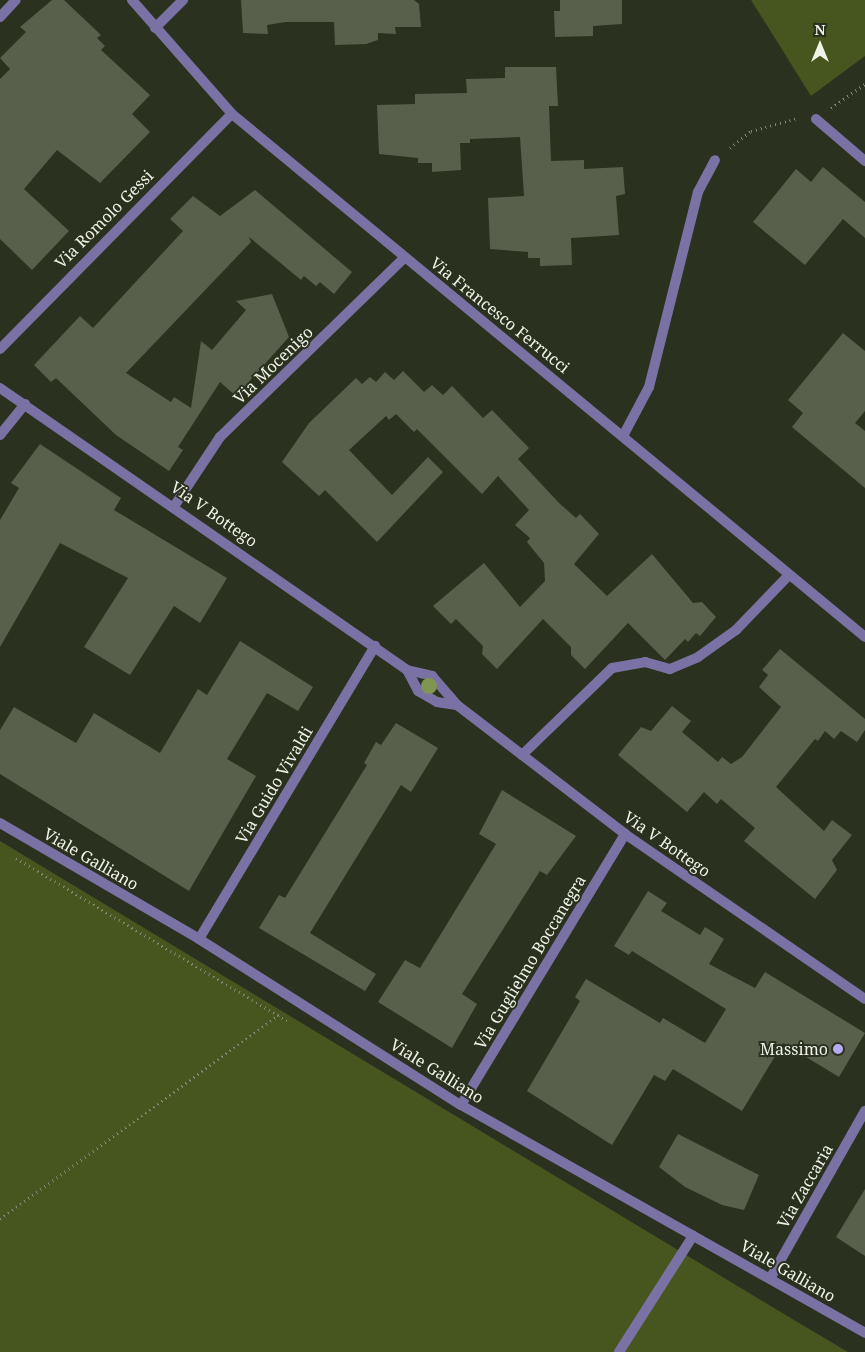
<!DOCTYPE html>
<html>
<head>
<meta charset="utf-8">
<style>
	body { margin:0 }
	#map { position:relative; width:865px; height:1352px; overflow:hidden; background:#2a311e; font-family:"Noto Serif",serif }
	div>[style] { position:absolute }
	.green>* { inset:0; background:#46561e }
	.building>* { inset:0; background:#585f4b }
	.path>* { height:3px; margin-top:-1.5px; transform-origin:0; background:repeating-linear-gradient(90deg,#838879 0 1px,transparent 0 5px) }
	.service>* { height:10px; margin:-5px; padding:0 5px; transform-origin:5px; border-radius:5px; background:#7a72a5 }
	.minor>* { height:10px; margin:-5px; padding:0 5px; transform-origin:5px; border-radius:5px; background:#7a72a5 }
	.trees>* { width:16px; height:16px; margin:-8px; border-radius:50%; background:#809551 }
	.dots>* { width:14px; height:14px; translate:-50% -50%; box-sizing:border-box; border:2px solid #2a311e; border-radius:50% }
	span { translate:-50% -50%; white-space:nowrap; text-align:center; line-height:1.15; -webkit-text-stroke:4px #2a311e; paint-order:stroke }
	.street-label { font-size:16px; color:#eff3e8 }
	.poi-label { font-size:16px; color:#eff3e8 }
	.right { translate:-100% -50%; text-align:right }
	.north { position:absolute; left:795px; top:20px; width:50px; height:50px; -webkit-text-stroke:4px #2a311e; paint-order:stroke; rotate:0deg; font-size:14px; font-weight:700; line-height:20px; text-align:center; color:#eff3e8 }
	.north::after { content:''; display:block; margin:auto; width:18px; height:22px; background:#eff3e8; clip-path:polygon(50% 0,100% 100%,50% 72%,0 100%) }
</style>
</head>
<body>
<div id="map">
	<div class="green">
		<div style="clip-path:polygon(751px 0,865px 0,865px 56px,811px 96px)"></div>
		<div style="clip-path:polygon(0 841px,784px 1314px,848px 1352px,0 1352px)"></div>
	</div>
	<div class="building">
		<div style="clip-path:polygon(52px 0,64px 0,101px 35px,97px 38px,105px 46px,101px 50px,150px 95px,132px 114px,150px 132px,100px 183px,57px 150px,24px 189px,69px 231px,32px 270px,0 239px,0 79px,10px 69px,0 58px,26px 32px,20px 27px)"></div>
		<div style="clip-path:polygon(241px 0,414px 0,419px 4px,421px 27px,395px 27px,396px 34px,378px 33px,378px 40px,366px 44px,335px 45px,334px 22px,286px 22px,267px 25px,268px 34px,243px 33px)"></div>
		<div style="clip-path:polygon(560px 0,622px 0,622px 24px,593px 26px,593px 36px,555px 37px,554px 11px,560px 11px)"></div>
		<div style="clip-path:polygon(505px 67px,556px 67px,558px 106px,549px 106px,551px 161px,584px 160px,584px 169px,623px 167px,625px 194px,616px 196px,619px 235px,571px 238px,572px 265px,540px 266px,540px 258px,528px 258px,528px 252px,490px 249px,488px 198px,524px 196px,520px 137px,470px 139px,470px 143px,460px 143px,461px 170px,432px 172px,432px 163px,418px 163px,418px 158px,379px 154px,377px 105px,415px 104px,415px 94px,467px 93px,466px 79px,505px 78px)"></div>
		<div style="clip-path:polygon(823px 167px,865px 202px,865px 238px,843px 219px,805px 265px,753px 222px,796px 169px,811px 182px)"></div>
		<div style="clip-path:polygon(255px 190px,352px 272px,334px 294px,320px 282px,316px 286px,304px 276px,301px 280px,249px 237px,251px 242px,126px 373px,171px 402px,174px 397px,191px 408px,201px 341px,212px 350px,246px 310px,236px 301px,272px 294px,289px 337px,236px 396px,220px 382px,178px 447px,183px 450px,169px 471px,116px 435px,56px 378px,51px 382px,34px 365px,80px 316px,93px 328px,183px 231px,170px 219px,193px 196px,220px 216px)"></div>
		<div style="clip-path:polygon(843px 333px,865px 351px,865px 411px,855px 423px,865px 431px,865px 488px,792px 427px,803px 413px,788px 400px)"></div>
		<div style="clip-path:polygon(403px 371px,424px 392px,432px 385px,443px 395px,452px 386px,483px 418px,492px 410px,529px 448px,518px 459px,559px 503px,576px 518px,580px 514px,599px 534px,574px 564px,607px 596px,652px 554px,693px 603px,702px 602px,716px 617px,700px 636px,696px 633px,688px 642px,685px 639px,665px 660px,628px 623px,585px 669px,571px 655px,571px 647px,543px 619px,497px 669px,482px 654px,483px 646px,456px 619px,451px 624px,433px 606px,484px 563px,520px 607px,545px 581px,544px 563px,527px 542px,530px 538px,515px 525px,529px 510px,498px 476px,482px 494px,417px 429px,414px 432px,396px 414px,389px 420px,386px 416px,349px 450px,392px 495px,428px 457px,443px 472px,377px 542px,325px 490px,319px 496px,282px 462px,309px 423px,356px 378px,362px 384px,370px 377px,376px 382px,385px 372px,394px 380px)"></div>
		<div style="clip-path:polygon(40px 444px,121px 498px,114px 510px,227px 578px,200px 623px,174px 606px,130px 675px,84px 647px,128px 578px,60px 543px,0 647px,0 520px,19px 488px,11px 483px)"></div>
		<div style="clip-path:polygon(240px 641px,313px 687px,298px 711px,267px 693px,227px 759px,256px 776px,189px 891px,0 774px,0 730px,14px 707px,76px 743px,94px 713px,160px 753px,198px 689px,207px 695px)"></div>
		<div style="clip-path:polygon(780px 649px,865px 719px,865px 730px,857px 742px,841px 731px,834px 739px,825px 731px,818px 741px,815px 739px,776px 787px,824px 831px,832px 820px,852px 835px,832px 860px,837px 870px,815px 899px,744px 841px,755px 828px,721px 799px,717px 804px,704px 792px,687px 812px,618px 755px,641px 727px,651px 731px,672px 706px,691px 721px,682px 732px,718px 762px,722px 757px,731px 764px,742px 757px,781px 707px,759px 687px,768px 675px,762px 670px)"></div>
		<div style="clip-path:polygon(396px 723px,438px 748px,411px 792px,401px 785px,310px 933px,376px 974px,365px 991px,259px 928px,279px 895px,285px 898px,367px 765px,364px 763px,376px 742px,381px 745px)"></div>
		<div style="clip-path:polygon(502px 790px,576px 836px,547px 875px,540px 871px,462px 994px,477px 1004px,452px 1048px,378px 1002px,405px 960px,420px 968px,496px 844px,479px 834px)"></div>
		<div style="clip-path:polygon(648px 891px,667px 903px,661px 911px,700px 935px,705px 927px,724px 939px,709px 964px,755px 988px,765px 972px,865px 1033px,839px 1077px,783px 1043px,742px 1111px,673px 1069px,665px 1081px,654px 1075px,612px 1145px,527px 1091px,580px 1001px,575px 997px,586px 979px,660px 1023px,663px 1018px,705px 1043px,726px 1009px,632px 951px,629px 955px,614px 946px)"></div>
		<div style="clip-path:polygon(678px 1134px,759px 1175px,744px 1210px,722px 1205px,685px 1187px,659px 1167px)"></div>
		<div style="clip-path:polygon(865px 1189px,865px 1256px,836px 1237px)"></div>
	</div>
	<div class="path">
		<div style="left:831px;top:108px;width:42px;rotate:-35.2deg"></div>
		<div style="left:730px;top:148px;width:27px;rotate:-39deg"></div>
		<div style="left:751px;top:131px;width:49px;rotate:-15.5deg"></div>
		<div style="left:16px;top:858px;width:316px;rotate:31deg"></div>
		<div style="left:0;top:1219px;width:346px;rotate:-36.2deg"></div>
	</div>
	<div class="service">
		<div style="left:155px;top:28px;width:40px;rotate:-45deg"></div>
		<div style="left:816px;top:119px;width:65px;rotate:40.6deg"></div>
		<div style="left:623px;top:436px;width:55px;rotate:-62deg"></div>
		<div style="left:649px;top:387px;width:201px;rotate:-75.9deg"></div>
		<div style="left:698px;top:192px;width:36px;rotate:-62deg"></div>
		<div style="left:522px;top:755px;width:125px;rotate:-44deg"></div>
		<div style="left:612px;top:668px;width:34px;rotate:-10deg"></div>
		<div style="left:645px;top:662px;width:26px;rotate:16deg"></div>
		<div style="left:670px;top:669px;width:30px;rotate:-23deg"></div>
		<div style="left:698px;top:657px;width:47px;rotate:-35.4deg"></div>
		<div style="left:736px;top:630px;width:75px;rotate:-46.1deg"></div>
	</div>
	<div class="minor">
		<div style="left:132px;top:0;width:152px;rotate:48.7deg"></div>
		<div style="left:232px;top:114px;width:821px;rotate:39.56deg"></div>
		<div style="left:0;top:17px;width:23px;rotate:-47deg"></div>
		<div style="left:0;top:349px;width:330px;rotate:-45.4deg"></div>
		<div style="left:0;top:388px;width:495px;rotate:34.7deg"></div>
		<div style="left:407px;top:670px;width:26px;rotate:13deg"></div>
		<div style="left:432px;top:676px;width:38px;rotate:49deg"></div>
		<div style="left:457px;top:705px;width:212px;rotate:37.5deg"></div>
		<div style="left:625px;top:834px;width:291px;rotate:34.5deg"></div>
		<div style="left:0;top:435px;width:40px;rotate:-51deg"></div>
		<div style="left:175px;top:505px;width:82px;rotate:-56.5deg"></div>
		<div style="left:220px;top:437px;width:258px;rotate:-44.2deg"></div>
		<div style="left:407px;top:670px;width:24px;rotate:62deg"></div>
		<div style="left:418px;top:691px;width:22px;rotate:30deg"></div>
		<div style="left:437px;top:702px;width:20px;rotate:9deg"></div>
		<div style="left:0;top:823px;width:230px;rotate:30.2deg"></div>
		<div style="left:199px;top:939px;width:310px;rotate:32.4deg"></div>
		<div style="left:461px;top:1105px;width:464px;rotate:29.4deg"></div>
		<div style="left:199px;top:939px;width:342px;rotate:-59deg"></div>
		<div style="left:461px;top:1105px;width:317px;rotate:-58.8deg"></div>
		<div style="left:771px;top:1277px;width:191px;rotate:-60.5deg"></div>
		<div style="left:619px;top:1352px;width:138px;rotate:-57.5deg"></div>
	</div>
	<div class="trees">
		<div style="left:429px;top:686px"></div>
	</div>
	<div class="dots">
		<div style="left:838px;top:1049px;background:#b7abf8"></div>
	</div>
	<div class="street-label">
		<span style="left:104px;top:219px;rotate:-45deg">Via Romolo Gessi</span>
		<span style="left:500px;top:315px;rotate:39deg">Via Francesco Ferrucci</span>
		<span style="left:273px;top:365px;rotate:-44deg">Via Mocenigo</span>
		<span style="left:214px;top:514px;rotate:35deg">Via V Bottego</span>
		<span style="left:274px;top:785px;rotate:-59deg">Via Guido Vivaldi</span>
		<span style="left:667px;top:844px;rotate:35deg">Via V Bottego</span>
		<span style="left:91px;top:859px;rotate:30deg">Viale Galliano</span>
		<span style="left:530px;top:962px;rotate:-59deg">Via Guglielmo Boccanegra</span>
		<span style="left:437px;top:1071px;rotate:32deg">Viale Galliano</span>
		<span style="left:805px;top:1186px;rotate:-60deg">Via Zaccaria</span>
		<span style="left:788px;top:1271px;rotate:30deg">Viale Galliano</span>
	</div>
	<div class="poi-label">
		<span class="right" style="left:828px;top:1049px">Massimo</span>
	</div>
	<div class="north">N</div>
</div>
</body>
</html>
